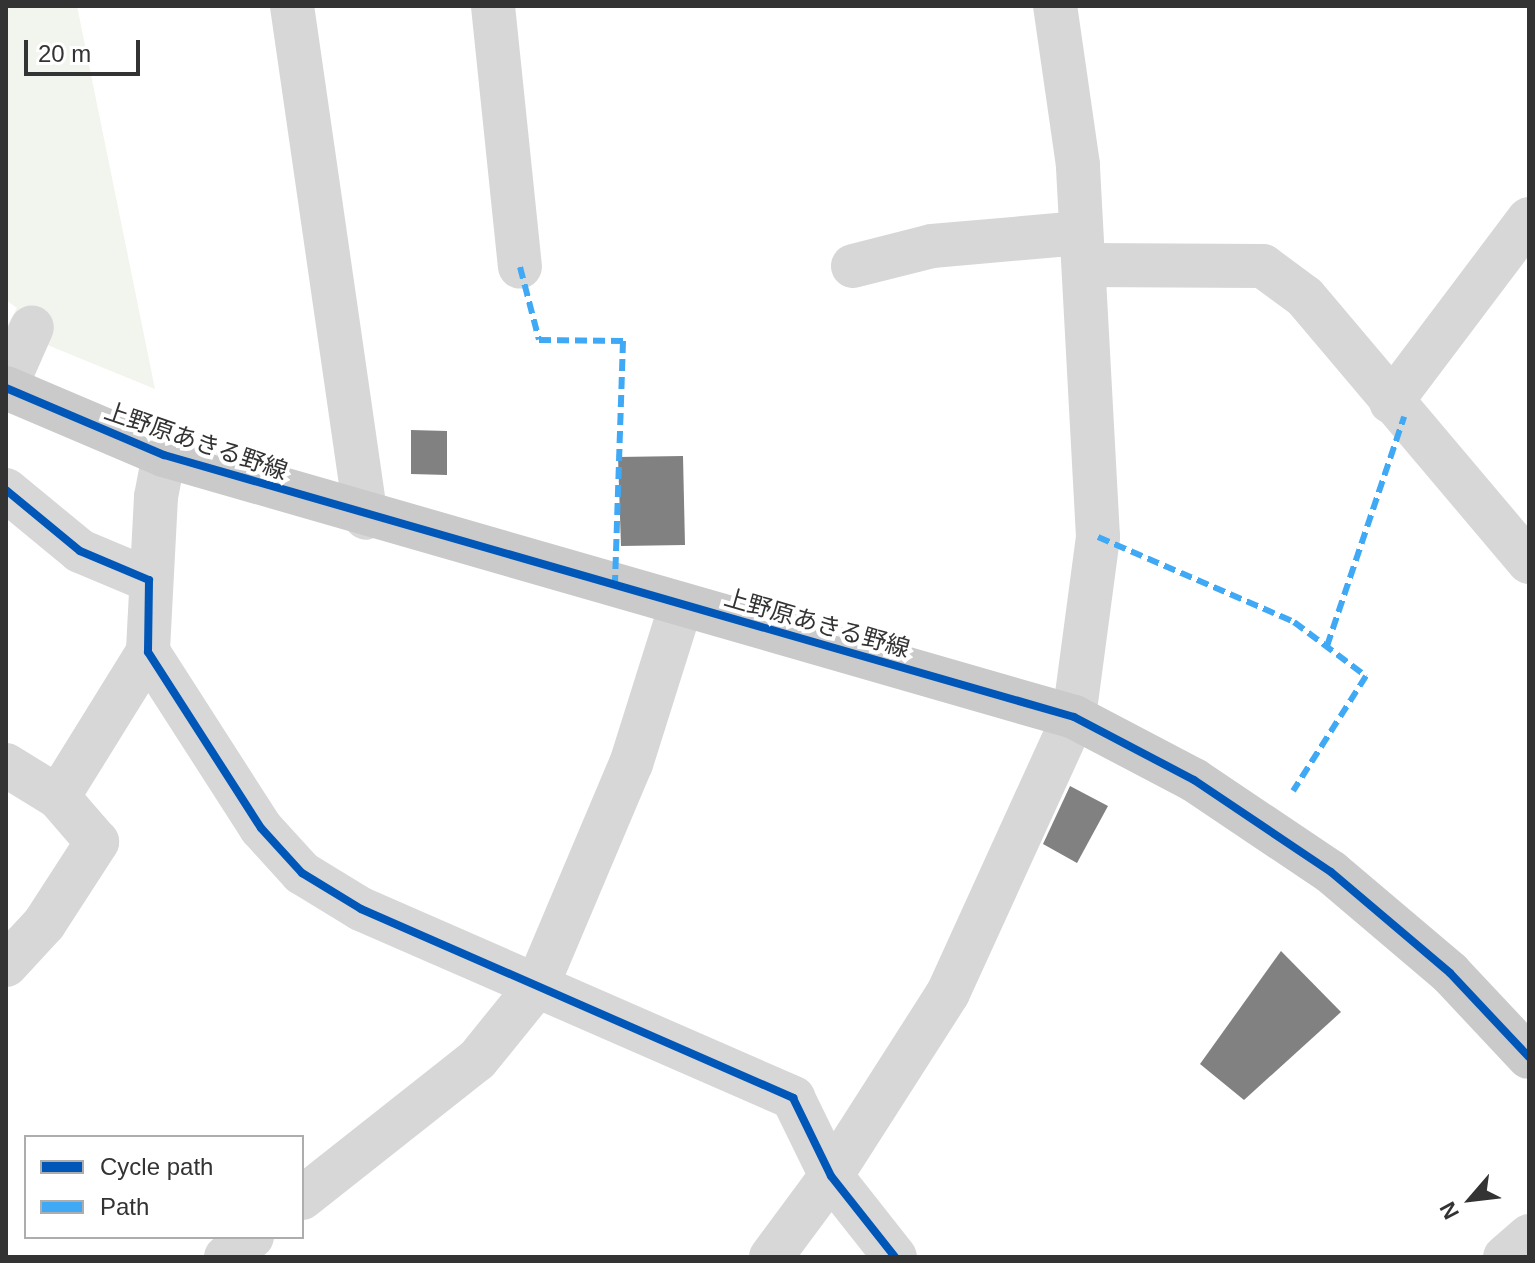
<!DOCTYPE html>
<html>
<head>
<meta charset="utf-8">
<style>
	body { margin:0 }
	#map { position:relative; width:1535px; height:1263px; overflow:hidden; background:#fff; font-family:Helvetica,"Noto Sans JP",sans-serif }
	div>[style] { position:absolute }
	.green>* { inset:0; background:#f1f5ed }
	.building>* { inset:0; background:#818181 }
	.minor>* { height:44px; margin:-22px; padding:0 22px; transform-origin:22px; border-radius:22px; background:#d7d7d7 }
	.major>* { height:44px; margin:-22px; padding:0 22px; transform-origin:22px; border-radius:22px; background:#cacaca }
	.quiet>* { height:6px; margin-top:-3px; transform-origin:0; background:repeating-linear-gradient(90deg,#3fa9f5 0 12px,transparent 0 18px) }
	.cycleway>* { height:8px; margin:-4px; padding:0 4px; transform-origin:4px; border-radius:4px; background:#0057b8 }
	span { translate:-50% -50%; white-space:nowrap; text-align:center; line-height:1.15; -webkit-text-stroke:8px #fff; paint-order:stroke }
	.street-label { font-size:24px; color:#333 }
	.frame { position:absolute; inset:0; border:8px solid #333; pointer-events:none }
	.legend { position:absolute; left:24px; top:1135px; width:280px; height:104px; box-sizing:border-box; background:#fff; border:2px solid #adadad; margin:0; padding:10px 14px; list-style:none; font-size:24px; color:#333 }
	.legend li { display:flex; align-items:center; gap:16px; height:40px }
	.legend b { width:40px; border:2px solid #adadad }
	.north { position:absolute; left:1431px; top:1159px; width:80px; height:80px; -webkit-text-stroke:6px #fff; paint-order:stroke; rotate:242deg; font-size:22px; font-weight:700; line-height:32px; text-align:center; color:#333 }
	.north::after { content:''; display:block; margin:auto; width:28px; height:36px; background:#333; clip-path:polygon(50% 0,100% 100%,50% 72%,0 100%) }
	.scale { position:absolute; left:24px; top:40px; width:116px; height:36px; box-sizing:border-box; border:4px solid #333; border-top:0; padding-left:10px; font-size:24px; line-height:28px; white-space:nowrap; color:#333; -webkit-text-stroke:6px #fff; paint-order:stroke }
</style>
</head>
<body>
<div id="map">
	<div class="green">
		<div style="clip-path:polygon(6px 6px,77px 6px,155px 389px,6px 328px,17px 308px,6px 300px)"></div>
	</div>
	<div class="building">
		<div style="clip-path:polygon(411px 430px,447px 431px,447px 475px,411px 474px)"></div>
		<div style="clip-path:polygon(683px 456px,685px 545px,621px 546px,618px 457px)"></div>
		<div style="clip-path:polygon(1070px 786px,1108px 806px,1077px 863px,1043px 844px)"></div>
		<div style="clip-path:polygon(1281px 951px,1341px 1012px,1244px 1100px,1200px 1064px)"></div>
	</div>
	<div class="minor">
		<div style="left:292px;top:6px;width:517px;rotate:81.78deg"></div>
		<div style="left:493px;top:6px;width:262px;rotate:84.1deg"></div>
		<div style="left:1084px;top:265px;width:179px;rotate:0.3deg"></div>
		<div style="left:1263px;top:266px;width:52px;rotate:36.4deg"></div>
		<div style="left:1305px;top:297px;width:347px;rotate:49.8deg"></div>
		<div style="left:853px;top:266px;width:81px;rotate:-14.2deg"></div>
		<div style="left:932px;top:246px;width:149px;rotate:-5deg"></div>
		<div style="left:6px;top:386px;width:64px;rotate:-66.2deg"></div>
		<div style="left:1391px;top:402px;width:229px;rotate:-53deg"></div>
		<div style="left:164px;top:455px;width:43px;rotate:100.8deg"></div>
		<div style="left:156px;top:497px;width:155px;rotate:93deg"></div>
		<div style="left:148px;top:652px;width:209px;rotate:57.3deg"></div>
		<div style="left:261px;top:828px;width:61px;rotate:47.7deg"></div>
		<div style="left:302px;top:873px;width:69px;rotate:31.4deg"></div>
		<div style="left:361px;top:909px;width:472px;rotate:23.6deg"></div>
		<div style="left:793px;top:1098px;width:87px;rotate:64deg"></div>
		<div style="left:831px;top:1176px;width:103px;rotate:51.7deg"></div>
		<div style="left:6px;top:490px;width:96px;rotate:39.5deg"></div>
		<div style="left:80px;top:551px;width:75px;rotate:22.8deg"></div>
		<div style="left:6px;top:765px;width:61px;rotate:31.6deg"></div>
		<div style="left:6px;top:965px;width:56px;rotate:-47.2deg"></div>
		<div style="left:44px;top:924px;width:98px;rotate:-57.1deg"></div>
		<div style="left:97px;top:842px;width:60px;rotate:-130.9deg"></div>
		<div style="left:58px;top:797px;width:171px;rotate:-58.2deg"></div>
		<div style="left:302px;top:1198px;width:223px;rotate:-38.3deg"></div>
		<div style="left:477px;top:1060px;width:95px;rotate:-51deg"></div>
		<div style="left:537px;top:986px;width:241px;rotate:-67.1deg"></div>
		<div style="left:631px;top:764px;width:167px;rotate:-72.5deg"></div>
		<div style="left:226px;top:1257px;width:33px;rotate:-38deg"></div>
		<div style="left:771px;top:1257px;width:101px;rotate:-53.5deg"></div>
		<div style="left:831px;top:1176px;width:217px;rotate:-57.4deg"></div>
		<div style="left:948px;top:993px;width:303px;rotate:-65.5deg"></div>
		<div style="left:1074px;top:717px;width:182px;rotate:-82.4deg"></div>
		<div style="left:1098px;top:537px;width:373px;rotate:-93.1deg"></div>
		<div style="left:1078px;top:165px;width:161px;rotate:-98.2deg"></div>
		<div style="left:1505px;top:1257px;width:32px;rotate:-41deg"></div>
	</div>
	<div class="major">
		<div style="left:6px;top:388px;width:172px;rotate:23deg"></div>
		<div style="left:164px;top:455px;width:947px;rotate:16.06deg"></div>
		<div style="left:1074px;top:717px;width:136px;rotate:27.7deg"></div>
		<div style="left:1194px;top:780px;width:165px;rotate:33.9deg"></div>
		<div style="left:1331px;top:872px;width:156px;rotate:40.3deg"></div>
		<div style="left:1450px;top:973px;width:115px;rotate:46.8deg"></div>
	</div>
	<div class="quiet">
		<div style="left:520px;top:267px;width:75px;rotate:75.4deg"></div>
		<div style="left:539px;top:340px;width:84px;rotate:0.7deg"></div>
		<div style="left:623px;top:341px;width:246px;rotate:91.9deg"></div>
		<div style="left:1098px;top:537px;width:214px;rotate:23.4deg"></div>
		<div style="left:1294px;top:622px;width:90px;rotate:36.9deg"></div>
		<div style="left:1366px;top:676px;width:136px;rotate:122.4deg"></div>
		<div style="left:1327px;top:646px;width:242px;rotate:-71.4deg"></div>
	</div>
	<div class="cycleway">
		<div style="left:6px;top:388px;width:172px;rotate:23deg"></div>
		<div style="left:164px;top:455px;width:947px;rotate:16.06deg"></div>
		<div style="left:1074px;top:717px;width:136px;rotate:27.7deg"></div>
		<div style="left:1194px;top:780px;width:165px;rotate:33.9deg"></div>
		<div style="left:1331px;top:872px;width:156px;rotate:40.3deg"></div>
		<div style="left:1450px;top:973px;width:115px;rotate:46.8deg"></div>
		<div style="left:6px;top:490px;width:96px;rotate:39.5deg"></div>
		<div style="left:80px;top:551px;width:75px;rotate:22.8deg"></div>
		<div style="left:149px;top:580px;width:72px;rotate:90.8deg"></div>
		<div style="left:148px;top:652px;width:209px;rotate:57.3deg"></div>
		<div style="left:261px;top:828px;width:61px;rotate:47.7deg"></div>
		<div style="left:302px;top:873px;width:69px;rotate:31.4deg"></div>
		<div style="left:361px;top:909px;width:472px;rotate:23.6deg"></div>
		<div style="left:793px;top:1098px;width:87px;rotate:64deg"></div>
		<div style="left:831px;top:1176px;width:103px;rotate:51.7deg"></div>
	</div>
	<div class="street-label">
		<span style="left:196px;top:441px;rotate:19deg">上野原あきる野線</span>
		<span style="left:817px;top:623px;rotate:16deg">上野原あきる野線</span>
	</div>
	<div class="frame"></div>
	<ul class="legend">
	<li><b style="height:10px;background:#0057b8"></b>Cycle path</li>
	<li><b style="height:10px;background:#3fa9f5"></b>Path</li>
	</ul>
	<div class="north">N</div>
	<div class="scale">20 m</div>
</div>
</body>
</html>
